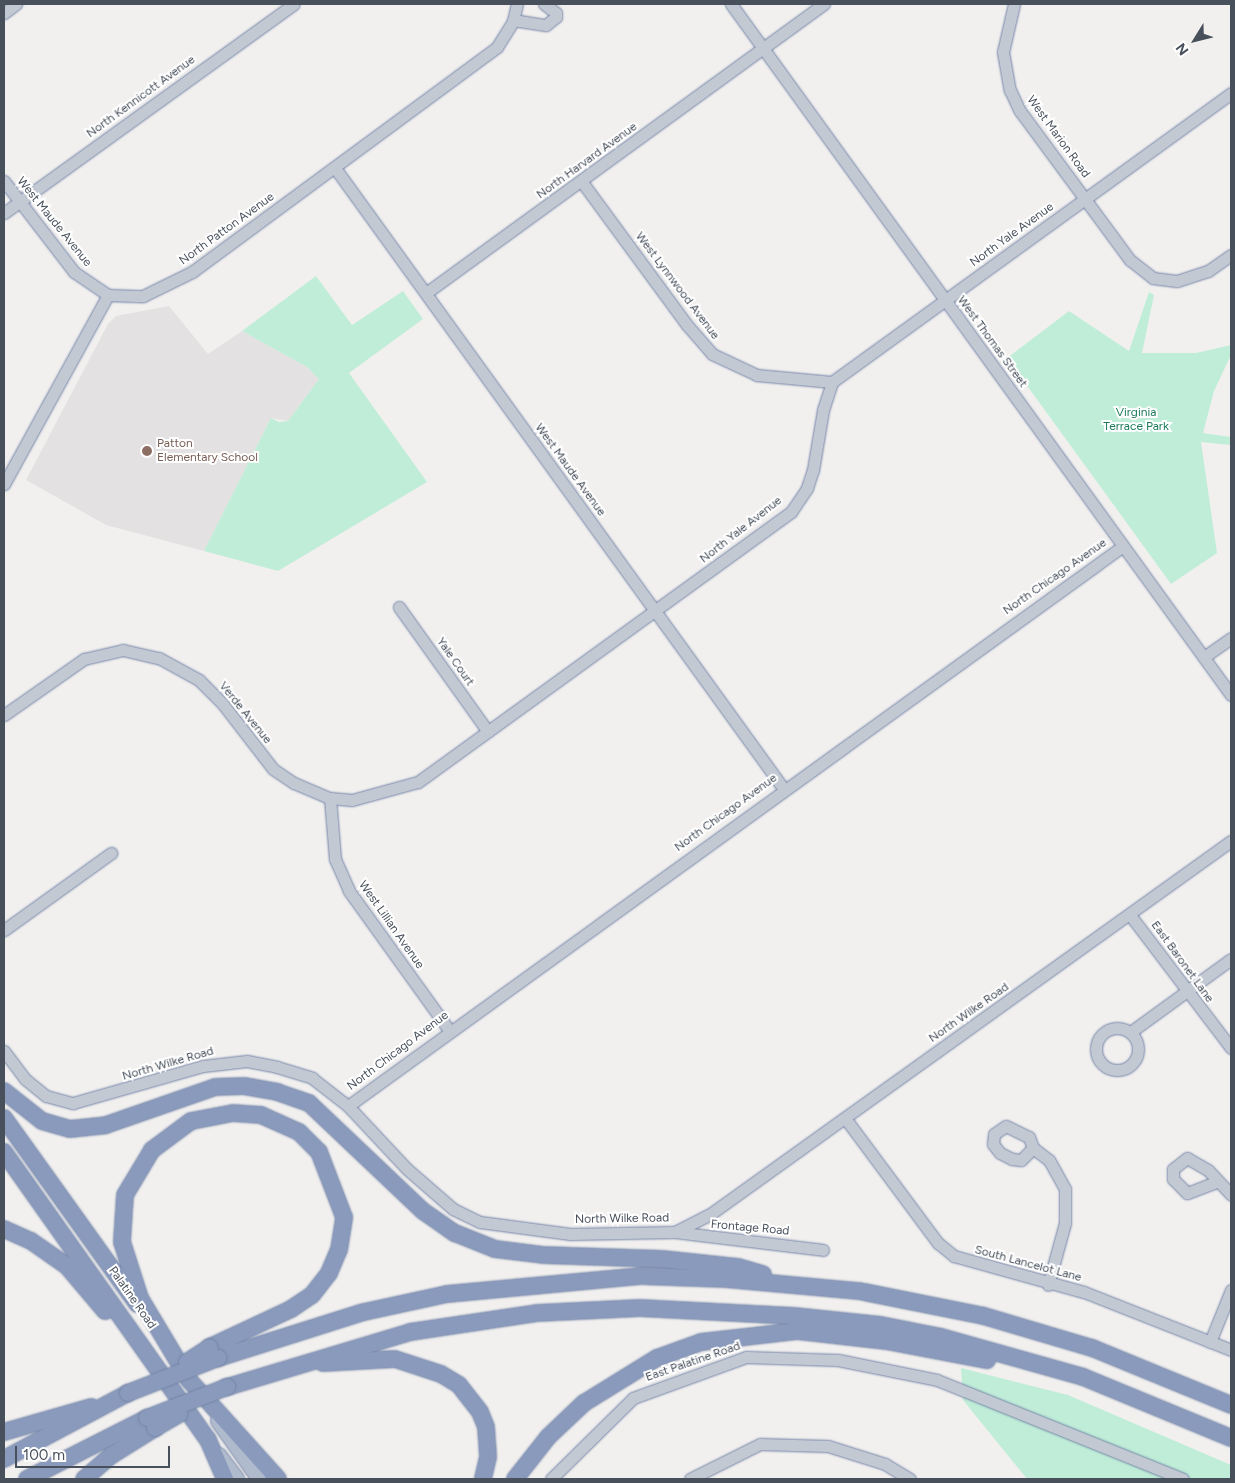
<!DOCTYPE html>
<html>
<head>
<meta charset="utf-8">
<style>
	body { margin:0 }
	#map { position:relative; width:1235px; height:1483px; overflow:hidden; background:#f2f0ef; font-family:Figtree,sans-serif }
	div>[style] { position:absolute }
	.education>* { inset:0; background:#e3e1e1 }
	.green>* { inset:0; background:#c0edd8 }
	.roads { filter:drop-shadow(0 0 1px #7485a8) drop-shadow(0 0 1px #7485a8) }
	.minor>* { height:11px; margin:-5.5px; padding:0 5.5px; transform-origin:5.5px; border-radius:5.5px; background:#c3c9d3 }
	.minor>.ring { margin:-5.5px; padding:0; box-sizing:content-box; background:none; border:11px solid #c3c9d3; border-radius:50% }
	.major>* { height:14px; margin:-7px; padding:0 7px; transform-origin:7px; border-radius:7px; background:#b0bacd }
	.highway>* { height:16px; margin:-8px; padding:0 8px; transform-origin:8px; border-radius:8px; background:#899abc }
	.bridges { filter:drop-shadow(0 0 1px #7485a8) drop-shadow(0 0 1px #7485a8) }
	.highway-bridge>* { height:16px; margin:-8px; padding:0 8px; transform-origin:8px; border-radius:8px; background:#899abc }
	.dots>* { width:14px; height:14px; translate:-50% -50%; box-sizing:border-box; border:2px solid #fff; border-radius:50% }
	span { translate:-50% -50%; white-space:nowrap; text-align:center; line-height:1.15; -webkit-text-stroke:4px #fff; paint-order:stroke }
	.street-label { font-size:12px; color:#48505c }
	.park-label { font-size:12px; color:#1b7b59 }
	.education-label { font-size:12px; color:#785e54 }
	.left { translate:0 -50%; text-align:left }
	.frame { position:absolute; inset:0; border:5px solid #48505c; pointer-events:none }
	.north { position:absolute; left:1170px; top:15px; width:50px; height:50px; -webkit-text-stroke:4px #fff; paint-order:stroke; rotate:234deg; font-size:14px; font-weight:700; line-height:20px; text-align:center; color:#48505c }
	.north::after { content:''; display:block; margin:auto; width:18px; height:22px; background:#48505c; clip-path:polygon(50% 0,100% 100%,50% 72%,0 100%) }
	.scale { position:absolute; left:15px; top:1446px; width:155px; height:22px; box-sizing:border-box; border:2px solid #48505c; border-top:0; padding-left:6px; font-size:15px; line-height:18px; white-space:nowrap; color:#48505c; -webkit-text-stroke:4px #fff; paint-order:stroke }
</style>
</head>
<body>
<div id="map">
	<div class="education">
		<div style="clip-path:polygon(169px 306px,208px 354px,242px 331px,307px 367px,319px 379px,288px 421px,271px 418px,204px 551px,106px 525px,26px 480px,108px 324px,116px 316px)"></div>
	</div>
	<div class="green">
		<div style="clip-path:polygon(316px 276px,352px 325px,403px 291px,423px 319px,349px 373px,427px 482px,278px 571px,204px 551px,271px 418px,279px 422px,288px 421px,319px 379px,307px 367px,242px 331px)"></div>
		<div style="clip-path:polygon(1149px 292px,1154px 295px,1142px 353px,1196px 353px,1231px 345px,1231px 355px,1214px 391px,1203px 433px,1231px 437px,1231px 445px,1201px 442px,1217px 553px,1171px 584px,1007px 358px,1069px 311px,1129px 351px)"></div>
		<div style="clip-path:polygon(961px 1368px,1068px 1395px,1231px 1465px,1231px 1479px,1027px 1479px,963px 1400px)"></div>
	</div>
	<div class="roads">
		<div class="minor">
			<div style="left:731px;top:4px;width:853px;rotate:54.11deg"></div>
			<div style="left:1014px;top:4px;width:49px;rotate:102.9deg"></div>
			<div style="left:1003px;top:52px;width:39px;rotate:80deg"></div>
			<div style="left:1010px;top:90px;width:23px;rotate:65deg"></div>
			<div style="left:1020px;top:111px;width:185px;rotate:53.6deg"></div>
			<div style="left:1130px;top:260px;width:29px;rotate:38deg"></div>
			<div style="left:1153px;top:278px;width:24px;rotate:7deg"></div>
			<div style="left:1177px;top:281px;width:33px;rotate:-18deg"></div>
			<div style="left:1208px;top:271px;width:28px;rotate:-35deg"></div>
			<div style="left:4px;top:13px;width:15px;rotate:-37deg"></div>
			<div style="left:513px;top:20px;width:33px;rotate:9deg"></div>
			<div style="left:546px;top:25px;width:13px;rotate:-39deg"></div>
			<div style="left:556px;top:17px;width:4px;rotate:-90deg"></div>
			<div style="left:556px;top:13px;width:15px;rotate:-143deg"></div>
			<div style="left:335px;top:168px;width:765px;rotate:54.15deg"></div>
			<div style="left:4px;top:181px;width:115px;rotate:52.4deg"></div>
			<div style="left:74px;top:272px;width:41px;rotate:34.1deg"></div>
			<div style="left:108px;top:295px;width:35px;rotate:2deg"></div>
			<div style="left:143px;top:296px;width:55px;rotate:-26.1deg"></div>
			<div style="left:192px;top:272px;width:379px;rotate:-36.4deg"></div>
			<div style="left:497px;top:47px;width:31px;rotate:-58deg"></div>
			<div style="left:513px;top:21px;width:17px;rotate:-77deg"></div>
			<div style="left:582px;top:182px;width:177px;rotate:53.7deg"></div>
			<div style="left:687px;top:325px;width:38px;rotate:49deg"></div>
			<div style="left:712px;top:354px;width:50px;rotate:25deg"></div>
			<div style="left:757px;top:375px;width:75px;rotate:5.3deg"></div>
			<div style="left:4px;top:213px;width:357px;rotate:-35.8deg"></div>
			<div style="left:426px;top:293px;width:492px;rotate:-36deg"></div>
			<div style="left:4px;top:484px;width:216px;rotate:-61.2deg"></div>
			<div style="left:399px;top:607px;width:153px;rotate:54.5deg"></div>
			<div style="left:1204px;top:657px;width:33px;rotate:-35deg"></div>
			<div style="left:4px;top:715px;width:98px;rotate:-35deg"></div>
			<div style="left:84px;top:659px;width:40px;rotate:-13deg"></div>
			<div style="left:123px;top:650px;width:37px;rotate:13deg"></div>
			<div style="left:159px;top:658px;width:46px;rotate:28.8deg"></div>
			<div style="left:199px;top:680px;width:33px;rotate:45deg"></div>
			<div style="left:222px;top:703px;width:83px;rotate:52.3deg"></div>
			<div style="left:273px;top:769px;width:25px;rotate:34deg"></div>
			<div style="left:294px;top:783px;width:39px;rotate:23deg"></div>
			<div style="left:330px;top:798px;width:22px;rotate:5deg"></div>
			<div style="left:352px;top:800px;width:68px;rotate:-15.3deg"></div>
			<div style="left:418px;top:782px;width:460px;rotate:-35.9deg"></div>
			<div style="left:791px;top:512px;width:29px;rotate:-56deg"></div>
			<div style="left:807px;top:488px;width:19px;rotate:-72deg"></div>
			<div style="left:813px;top:470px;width:61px;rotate:-80.5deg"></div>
			<div style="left:823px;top:410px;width:29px;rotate:-72deg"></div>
			<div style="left:832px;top:382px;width:493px;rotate:-35.9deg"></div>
			<div style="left:330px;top:798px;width:61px;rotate:85.3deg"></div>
			<div style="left:335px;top:859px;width:35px;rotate:66deg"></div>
			<div style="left:349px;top:891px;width:171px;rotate:54.3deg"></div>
			<div style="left:1130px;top:915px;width:167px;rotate:52.8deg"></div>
			<div style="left:4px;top:930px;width:132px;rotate:-35.7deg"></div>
			<div class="ring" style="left:1096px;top:1028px;width:31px;height:31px"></div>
			<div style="left:1132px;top:1031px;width:122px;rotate:-36deg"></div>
			<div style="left:4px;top:1051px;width:35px;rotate:53deg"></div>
			<div style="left:25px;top:1079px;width:27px;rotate:39deg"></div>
			<div style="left:46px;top:1096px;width:28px;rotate:15deg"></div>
			<div style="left:73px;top:1103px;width:135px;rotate:-15.9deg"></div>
			<div style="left:203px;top:1066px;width:44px;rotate:-6.5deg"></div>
			<div style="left:247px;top:1061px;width:31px;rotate:11deg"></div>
			<div style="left:277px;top:1067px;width:37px;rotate:17deg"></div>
			<div style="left:312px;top:1078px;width:46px;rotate:37.9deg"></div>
			<div style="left:348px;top:1106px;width:86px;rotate:46.9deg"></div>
			<div style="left:407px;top:1169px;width:61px;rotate:41deg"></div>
			<div style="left:453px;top:1209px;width:30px;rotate:26deg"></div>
			<div style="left:480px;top:1222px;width:91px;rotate:7.6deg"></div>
			<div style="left:570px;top:1234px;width:105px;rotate:-1.1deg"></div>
			<div style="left:675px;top:1232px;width:38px;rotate:-27deg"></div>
			<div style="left:709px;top:1215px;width:642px;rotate:-35.62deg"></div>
			<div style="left:348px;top:1106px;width:956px;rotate:-35.85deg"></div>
			<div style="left:845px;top:1118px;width:156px;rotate:53.4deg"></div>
			<div style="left:938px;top:1243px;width:21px;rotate:39deg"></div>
			<div style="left:954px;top:1256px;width:135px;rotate:15.5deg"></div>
			<div style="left:1084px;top:1292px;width:158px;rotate:21.5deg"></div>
			<div style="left:1033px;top:1148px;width:17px;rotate:135deg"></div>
			<div style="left:1021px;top:1160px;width:9px;rotate:-174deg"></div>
			<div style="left:1012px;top:1159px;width:13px;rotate:-153deg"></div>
			<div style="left:1000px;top:1153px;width:11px;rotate:-128deg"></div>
			<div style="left:993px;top:1144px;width:10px;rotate:-84deg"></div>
			<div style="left:994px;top:1134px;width:14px;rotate:-34deg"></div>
			<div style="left:1006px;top:1126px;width:25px;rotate:26deg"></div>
			<div style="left:1029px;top:1137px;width:12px;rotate:70deg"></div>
			<div style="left:1033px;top:1148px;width:20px;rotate:37deg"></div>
			<div style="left:1049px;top:1160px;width:33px;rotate:61deg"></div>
			<div style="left:1065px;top:1189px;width:34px;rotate:90deg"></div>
			<div style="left:1065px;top:1223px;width:64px;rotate:105.3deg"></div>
			<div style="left:1216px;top:1182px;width:31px;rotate:159deg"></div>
			<div style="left:1187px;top:1193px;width:20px;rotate:-135deg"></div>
			<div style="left:1173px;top:1179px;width:10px;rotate:-90deg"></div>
			<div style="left:1173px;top:1169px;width:18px;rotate:-38deg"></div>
			<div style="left:1187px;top:1158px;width:24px;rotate:30deg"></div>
			<div style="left:1208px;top:1170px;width:34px;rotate:47deg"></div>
			<div style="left:675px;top:1232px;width:149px;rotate:6.9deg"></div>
			<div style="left:1210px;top:1342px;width:56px;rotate:-68deg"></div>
			<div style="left:551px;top:1479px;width:115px;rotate:-44.6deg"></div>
			<div style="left:633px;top:1398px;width:120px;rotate:-19.9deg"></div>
			<div style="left:746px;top:1357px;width:92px;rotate:1.9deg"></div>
			<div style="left:838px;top:1360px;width:101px;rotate:11.4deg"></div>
			<div style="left:937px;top:1380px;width:265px;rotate:21.9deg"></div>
			<div style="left:690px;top:1479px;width:78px;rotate:-26.6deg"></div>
			<div style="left:760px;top:1444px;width:68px;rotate:1.7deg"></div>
			<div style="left:828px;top:1446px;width:60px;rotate:17.5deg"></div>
			<div style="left:885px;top:1464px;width:29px;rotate:31deg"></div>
		</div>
		<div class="major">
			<div style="left:218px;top:1421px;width:71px;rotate:54.7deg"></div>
			<div style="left:219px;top:1455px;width:30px;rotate:53deg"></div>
		</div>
		<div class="highway">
			<div style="left:4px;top:1091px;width:48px;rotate:38.3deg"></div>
			<div style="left:42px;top:1121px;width:29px;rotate:16deg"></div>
			<div style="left:70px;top:1129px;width:36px;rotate:-6deg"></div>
			<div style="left:106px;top:1125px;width:115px;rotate:-19.2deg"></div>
			<div style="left:215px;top:1087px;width:29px;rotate:-2deg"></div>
			<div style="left:244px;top:1086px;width:34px;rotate:10deg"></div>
			<div style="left:277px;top:1092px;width:34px;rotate:19deg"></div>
			<div style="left:309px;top:1103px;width:157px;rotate:43.5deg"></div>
			<div style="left:423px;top:1211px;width:39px;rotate:35deg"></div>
			<div style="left:455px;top:1233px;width:43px;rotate:21.8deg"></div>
			<div style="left:495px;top:1249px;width:48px;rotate:7.1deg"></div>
			<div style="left:543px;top:1255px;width:119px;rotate:1.9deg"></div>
			<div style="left:662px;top:1259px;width:76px;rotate:6deg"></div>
			<div style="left:738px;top:1267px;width:26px;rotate:16deg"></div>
			<div style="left:4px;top:1118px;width:229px;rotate:54.4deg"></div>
			<div style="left:4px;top:1152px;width:353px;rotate:54.7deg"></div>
			<div style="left:208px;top:1440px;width:43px;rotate:66.4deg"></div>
			<div style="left:4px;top:1229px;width:30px;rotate:24deg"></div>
			<div style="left:31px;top:1241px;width:44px;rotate:34.8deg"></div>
			<div style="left:67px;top:1266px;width:59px;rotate:49.8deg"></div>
			<div style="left:210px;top:1347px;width:89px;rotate:-25.1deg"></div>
			<div style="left:291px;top:1309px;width:25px;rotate:-34deg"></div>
			<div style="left:312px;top:1295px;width:28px;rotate:-52deg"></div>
			<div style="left:329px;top:1273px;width:25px;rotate:-67deg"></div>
			<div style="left:339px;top:1250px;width:33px;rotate:-81deg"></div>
			<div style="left:344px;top:1217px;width:70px;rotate:-111deg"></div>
			<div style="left:319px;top:1152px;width:28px;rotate:-135deg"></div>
			<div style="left:299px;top:1132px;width:42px;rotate:-155.9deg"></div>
			<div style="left:261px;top:1115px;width:28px;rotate:-176deg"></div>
			<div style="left:233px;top:1113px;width:43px;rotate:169.2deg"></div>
			<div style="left:191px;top:1121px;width:49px;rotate:143.4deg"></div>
			<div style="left:152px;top:1150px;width:52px;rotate:121deg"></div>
			<div style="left:125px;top:1195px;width:47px;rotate:93.7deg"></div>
			<div style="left:122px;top:1242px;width:59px;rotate:72.2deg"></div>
			<div style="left:140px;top:1298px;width:96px;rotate:59.1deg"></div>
			<div style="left:189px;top:1380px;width:133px;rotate:48deg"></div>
			<div style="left:218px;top:1358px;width:153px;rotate:-17.5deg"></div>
			<div style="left:364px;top:1312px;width:85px;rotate:-12.2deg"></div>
			<div style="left:447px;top:1294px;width:196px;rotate:-5.3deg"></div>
			<div style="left:642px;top:1276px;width:84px;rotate:2deg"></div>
			<div style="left:726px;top:1279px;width:134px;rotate:5.2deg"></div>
			<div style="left:859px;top:1291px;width:127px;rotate:11.3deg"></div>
			<div style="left:984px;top:1316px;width:113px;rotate:16.5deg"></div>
			<div style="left:1092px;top:1348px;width:150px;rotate:22.3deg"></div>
			<div style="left:323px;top:1363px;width:72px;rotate:-3.2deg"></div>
			<div style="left:395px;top:1359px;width:48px;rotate:18.1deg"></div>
			<div style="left:441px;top:1374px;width:21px;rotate:31deg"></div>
			<div style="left:459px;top:1385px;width:34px;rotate:52deg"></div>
			<div style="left:480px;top:1412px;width:16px;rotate:68deg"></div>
			<div style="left:486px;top:1427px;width:30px;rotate:86deg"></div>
			<div style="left:488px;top:1457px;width:23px;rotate:103deg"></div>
			<div style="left:227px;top:1387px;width:191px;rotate:-16.7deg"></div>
			<div style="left:410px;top:1332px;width:128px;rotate:-8.5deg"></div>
			<div style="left:537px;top:1313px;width:103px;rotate:-2.8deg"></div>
			<div style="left:640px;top:1308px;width:154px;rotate:3deg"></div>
			<div style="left:794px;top:1316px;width:87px;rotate:5.9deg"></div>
			<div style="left:881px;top:1325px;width:61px;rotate:11.3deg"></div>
			<div style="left:941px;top:1337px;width:148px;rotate:15.7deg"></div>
			<div style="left:1083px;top:1377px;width:160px;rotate:22.4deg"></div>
			<div style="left:4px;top:1432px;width:91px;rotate:-16deg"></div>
			<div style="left:4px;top:1459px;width:140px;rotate:-28deg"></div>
			<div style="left:27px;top:1479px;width:135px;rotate:-26.9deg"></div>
			<div style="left:84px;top:1479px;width:37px;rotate:-41deg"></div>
			<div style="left:112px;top:1455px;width:51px;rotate:-32.1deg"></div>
			<div style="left:515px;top:1479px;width:53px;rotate:-51.8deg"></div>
			<div style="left:548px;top:1437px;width:50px;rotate:-43.4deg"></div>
			<div style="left:584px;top:1403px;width:86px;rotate:-31.7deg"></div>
			<div style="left:657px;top:1358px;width:47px;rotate:-20deg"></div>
			<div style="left:701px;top:1342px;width:98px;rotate:-6.5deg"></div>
			<div style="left:798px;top:1331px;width:89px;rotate:6.5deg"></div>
			<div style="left:886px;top:1341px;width:103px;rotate:10.7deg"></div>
		</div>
	</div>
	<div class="bridges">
		<div class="highway-bridge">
			<div style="left:187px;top:1362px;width:27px;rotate:-33deg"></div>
			<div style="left:128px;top:1393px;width:97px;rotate:-21.3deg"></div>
			<div style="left:147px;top:1418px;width:86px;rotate:-21.2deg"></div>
			<div style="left:155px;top:1428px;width:28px;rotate:-30deg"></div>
		</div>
	</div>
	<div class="dots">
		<div style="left:147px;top:451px;background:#8d6e63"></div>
	</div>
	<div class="street-label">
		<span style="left:141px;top:97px;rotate:-36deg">North Kennicott Avenue</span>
		<span style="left:1058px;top:137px;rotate:54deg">West Marion Road</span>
		<span style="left:587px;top:161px;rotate:-36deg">North Harvard Avenue</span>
		<span style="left:54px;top:222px;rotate:51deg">West Maude Avenue</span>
		<span style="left:227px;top:229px;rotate:-36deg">North Patton Avenue</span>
		<span style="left:1012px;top:235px;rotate:-36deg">North Yale Avenue</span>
		<span style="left:677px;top:286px;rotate:53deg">West Lynnwood Avenue</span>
		<span style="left:992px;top:342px;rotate:54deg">West Thomas Street</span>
		<span style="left:570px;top:470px;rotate:54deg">West Maude Avenue</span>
		<span style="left:741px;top:530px;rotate:-38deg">North Yale Avenue</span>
		<span style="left:1055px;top:577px;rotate:-35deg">North Chicago Avenue</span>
		<span style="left:455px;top:662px;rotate:55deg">Yale Court</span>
		<span style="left:245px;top:713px;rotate:51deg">Verde Avenue</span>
		<span style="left:726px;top:813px;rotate:-36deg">North Chicago Avenue</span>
		<span style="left:391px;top:925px;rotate:55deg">West Lillian Avenue</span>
		<span style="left:1182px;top:962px;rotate:54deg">East Baronet Lane</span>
		<span style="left:969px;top:1013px;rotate:-35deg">North Wilke Road</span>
		<span style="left:398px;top:1051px;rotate:-37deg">North Chicago Avenue</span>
		<span style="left:168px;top:1064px;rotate:-16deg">North Wilke Road</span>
		<span style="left:622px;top:1219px;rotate:-1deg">North Wilke Road</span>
		<span style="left:750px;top:1228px;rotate:5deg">Frontage Road</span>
		<span style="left:1028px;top:1264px;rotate:15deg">South Lancelot Lane</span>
		<span style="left:132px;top:1298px;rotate:55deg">Palatine Road</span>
		<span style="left:693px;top:1362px;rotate:-19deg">East Palatine Road</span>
	</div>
	<div class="park-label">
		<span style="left:1136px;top:420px">Virginia<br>Terrace Park</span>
	</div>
	<div class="education-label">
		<span class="left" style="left:157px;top:451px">Patton<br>Elementary School</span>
	</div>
	<div class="frame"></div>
	<div class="north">N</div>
	<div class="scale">100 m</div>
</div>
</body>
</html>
